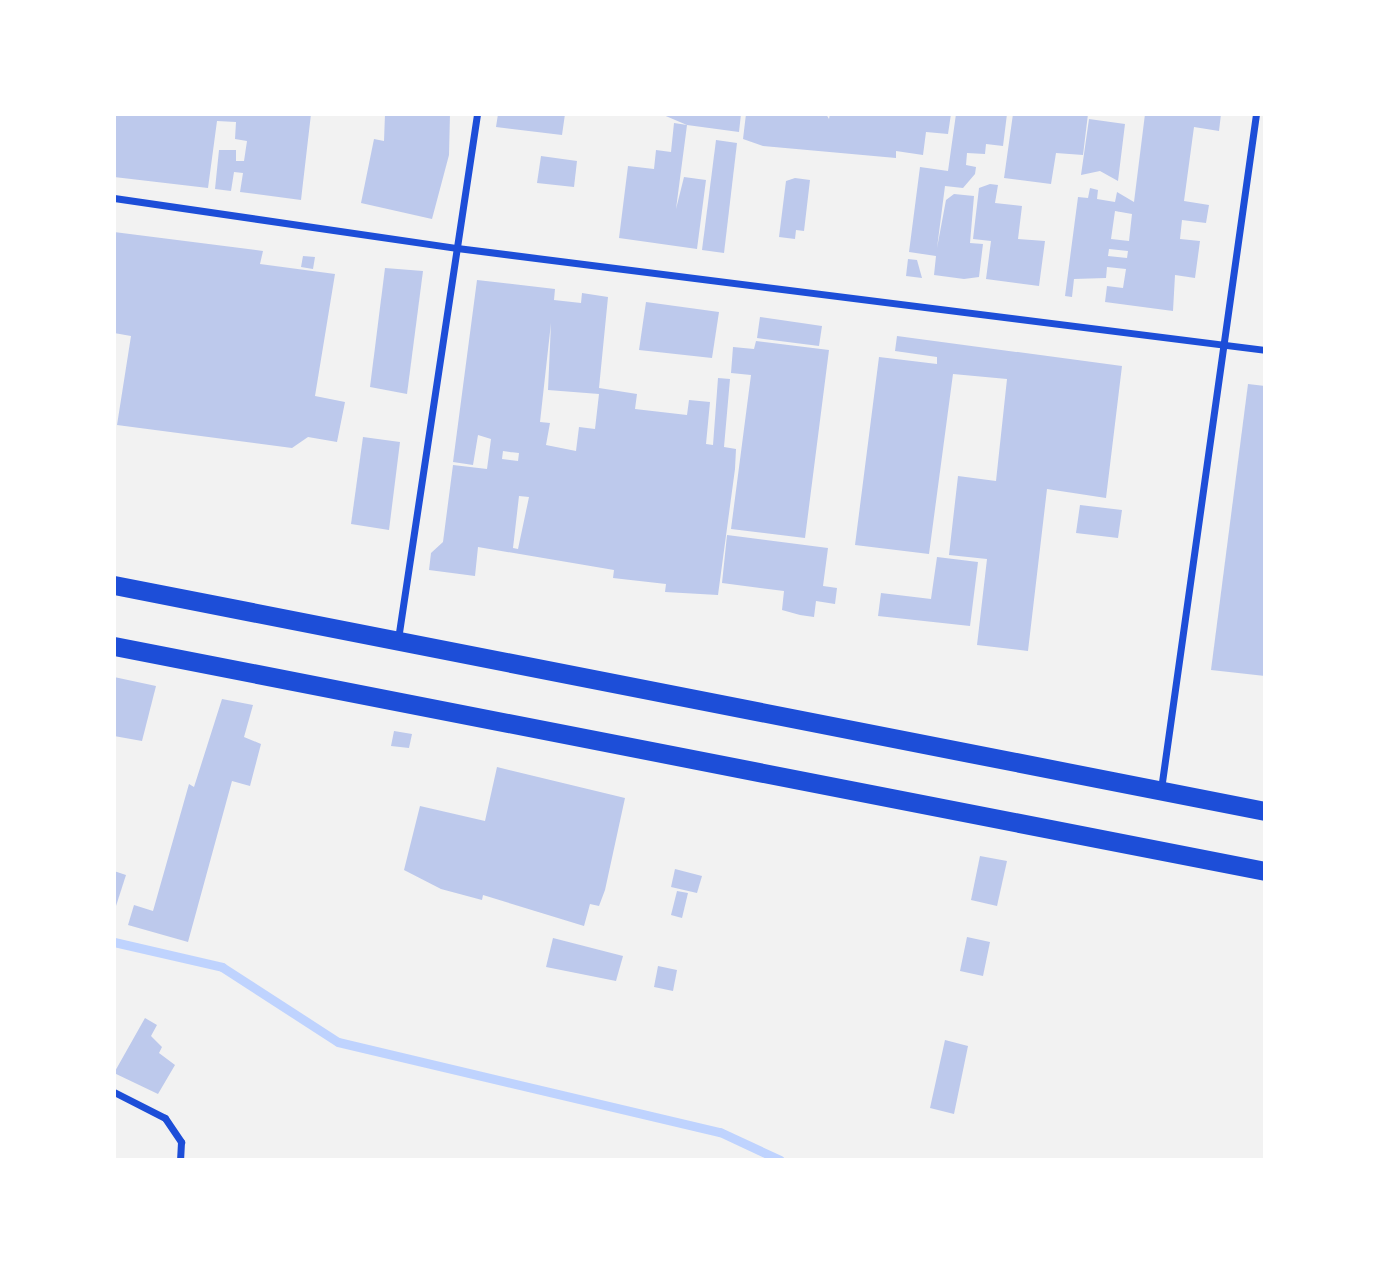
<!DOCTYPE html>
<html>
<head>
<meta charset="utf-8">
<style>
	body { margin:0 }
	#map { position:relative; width:1379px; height:1274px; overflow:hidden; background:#f2f2f2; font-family:"Golos Text",sans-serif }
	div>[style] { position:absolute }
	.stream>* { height:9px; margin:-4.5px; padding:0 4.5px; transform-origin:4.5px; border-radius:4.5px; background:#bfd3fe }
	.building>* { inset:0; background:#bdc9ec }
	.minor>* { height:7px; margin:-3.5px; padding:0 3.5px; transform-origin:3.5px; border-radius:3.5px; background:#1d4ed8 }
	.trunk>* { height:19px; margin:-9.5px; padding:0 9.5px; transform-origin:9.5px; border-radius:9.5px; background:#1d4ed8 }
	span { translate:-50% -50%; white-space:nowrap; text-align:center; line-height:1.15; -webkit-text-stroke:5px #fff; paint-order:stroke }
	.frame { position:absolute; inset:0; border:116px solid #fff; pointer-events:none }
</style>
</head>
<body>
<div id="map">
	<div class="stream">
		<div style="left:114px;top:942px;width:111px;rotate:13deg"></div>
		<div style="left:222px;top:967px;width:138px;rotate:32.9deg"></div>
		<div style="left:338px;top:1042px;width:392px;rotate:13.3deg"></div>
		<div style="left:720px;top:1132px;width:66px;rotate:25deg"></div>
	</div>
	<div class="building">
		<div style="clip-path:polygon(114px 114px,311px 114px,301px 200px,240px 192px,243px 173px,234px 172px,231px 191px,215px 189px,219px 150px,236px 150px,236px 161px,244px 161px,247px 141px,235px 139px,236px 122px,217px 121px,208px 188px,114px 177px)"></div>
		<div style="clip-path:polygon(385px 114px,450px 114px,449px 155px,432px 219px,361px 203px,374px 139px,384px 141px)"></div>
		<div style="clip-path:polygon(498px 114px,565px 114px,562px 135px,496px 127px)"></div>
		<div style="clip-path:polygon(661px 114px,741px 114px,739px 132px,687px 125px,676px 209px,684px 177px,706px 180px,697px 249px,619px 238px,628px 166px,654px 169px,656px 150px,671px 152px,674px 123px,687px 125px)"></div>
		<div style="clip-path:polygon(746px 114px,826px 114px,829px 119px,830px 114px,951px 114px,948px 134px,926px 132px,923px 155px,896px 151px,896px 158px,763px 146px,743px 139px)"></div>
		<div style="clip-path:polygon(956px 114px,1007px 114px,1003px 146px,986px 144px,985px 154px,967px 153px,966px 165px,976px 167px,975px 174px,963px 188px,945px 186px,937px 248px,946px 200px,954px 194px,974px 196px,970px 243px,983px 244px,979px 277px,964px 279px,934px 275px,936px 256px,909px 252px,920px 167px,948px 171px)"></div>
		<div style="clip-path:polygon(1013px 114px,1088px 114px,1083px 155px,1056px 153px,1051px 184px,1004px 178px)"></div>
		<div style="clip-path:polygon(evenodd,1145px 114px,1221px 114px,1219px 131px,1194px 127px,1184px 201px,1209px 205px,1206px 223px,1182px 220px,1180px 239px,1200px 241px,1195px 278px,1175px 275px,1173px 311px,1105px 302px,1107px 286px,1123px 288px,1126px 269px,1107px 267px,1106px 278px,1074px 279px,1072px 297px,1065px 296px,1078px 197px,1088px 198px,1090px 188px,1098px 190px,1097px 199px,1115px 202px,1117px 192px,1134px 202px,1145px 114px,1115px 211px,1132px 214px,1129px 241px,1111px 239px,1115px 211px,1145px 114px,1109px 249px,1128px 251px,1127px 258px,1108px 256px,1109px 249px)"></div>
		<div style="clip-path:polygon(1089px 119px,1125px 124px,1118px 181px,1100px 171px,1081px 175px)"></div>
		<div style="clip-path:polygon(716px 140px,737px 143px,724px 253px,702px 250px)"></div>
		<div style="clip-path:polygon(541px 156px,577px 161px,574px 187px,537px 183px)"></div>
		<div style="clip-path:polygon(795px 178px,810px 180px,804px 231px,796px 230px,795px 239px,779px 237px,786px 181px)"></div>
		<div style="clip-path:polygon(990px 184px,998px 185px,995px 203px,1022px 206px,1018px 239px,1045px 241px,1039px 286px,986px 279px,991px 241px,973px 239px,979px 188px)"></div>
		<div style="clip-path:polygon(114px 232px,263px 251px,260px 264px,335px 274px,315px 396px,345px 402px,337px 442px,308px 437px,292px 448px,117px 425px,131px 336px,114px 333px)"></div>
		<div style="clip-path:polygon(303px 256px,315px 257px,313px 269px,301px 267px)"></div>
		<div style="clip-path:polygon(908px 259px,917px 260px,922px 278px,906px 276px)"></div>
		<div style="clip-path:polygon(385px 268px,423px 271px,407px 394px,370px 387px)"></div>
		<div style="clip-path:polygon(evenodd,477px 280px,555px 289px,554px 300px,581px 303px,582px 293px,608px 297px,599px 388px,637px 394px,635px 409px,687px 415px,689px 400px,710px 402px,706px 444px,713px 445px,718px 378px,730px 379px,724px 447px,736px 449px,735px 469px,718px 595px,665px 592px,666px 584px,613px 578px,614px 570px,478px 547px,475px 576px,429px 570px,431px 553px,443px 542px,453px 465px,487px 469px,491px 439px,478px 435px,473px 465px,453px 462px,477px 280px,551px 323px,548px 390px,599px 394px,595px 429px,579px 427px,576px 451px,546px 445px,550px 423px,540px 422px,551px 323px,477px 280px,503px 451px,519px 453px,518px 461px,502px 459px,503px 451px,477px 280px,519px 496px,529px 497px,518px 549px,513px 548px,519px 496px)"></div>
		<div style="clip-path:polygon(646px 302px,719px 312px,712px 358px,639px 350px)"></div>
		<div style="clip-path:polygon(760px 317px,822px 326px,819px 346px,757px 338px)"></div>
		<div style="clip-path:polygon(897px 336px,1122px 366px,1106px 498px,1047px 489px,1028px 651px,977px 645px,987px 559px,949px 555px,958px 476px,996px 481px,1007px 379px,953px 374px,929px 554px,855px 545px,879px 357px,937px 364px,937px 357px,895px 351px)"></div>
		<div style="clip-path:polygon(756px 341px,829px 350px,805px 538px,731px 529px,751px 375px,731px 373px,733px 347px,754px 349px)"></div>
		<div style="clip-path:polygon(1248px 384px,1265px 386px,1265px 676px,1211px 670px)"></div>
		<div style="clip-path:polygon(363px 437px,400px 442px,389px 530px,351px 524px)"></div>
		<div style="clip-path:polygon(1080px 505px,1122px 510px,1118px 538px,1076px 533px)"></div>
		<div style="clip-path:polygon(727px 535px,828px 548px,823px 586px,837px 588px,835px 604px,816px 601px,814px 617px,800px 615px,782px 610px,784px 591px,722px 583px)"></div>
		<div style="clip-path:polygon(937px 557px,978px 562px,970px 626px,878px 616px,881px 593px,931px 599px)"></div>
		<div style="clip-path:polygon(114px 677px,156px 686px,142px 741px,114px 736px)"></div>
		<div style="clip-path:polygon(222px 699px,253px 705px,244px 737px,261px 744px,250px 786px,232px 781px,188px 942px,128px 925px,134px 905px,153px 911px,189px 784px,194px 787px)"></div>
		<div style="clip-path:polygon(394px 731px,412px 734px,409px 748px,391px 746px)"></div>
		<div style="clip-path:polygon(497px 767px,625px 798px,605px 890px,599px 906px,590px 904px,584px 926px,483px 895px,482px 900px,441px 889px,404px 870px,420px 806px,485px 821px)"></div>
		<div style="clip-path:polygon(980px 856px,1007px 861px,997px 906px,971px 900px)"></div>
		<div style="clip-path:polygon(675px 869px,702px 876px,697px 893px,671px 887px)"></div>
		<div style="clip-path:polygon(114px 871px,126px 875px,116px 906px,114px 905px)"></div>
		<div style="clip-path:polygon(677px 891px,688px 893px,682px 918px,671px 915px)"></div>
		<div style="clip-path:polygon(967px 937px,990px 942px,983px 976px,960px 971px)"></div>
		<div style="clip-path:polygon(553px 938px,623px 956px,616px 981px,546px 967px)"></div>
		<div style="clip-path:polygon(658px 966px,677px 970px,673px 991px,654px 987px)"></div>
		<div style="clip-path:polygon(145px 1018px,157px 1025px,151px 1036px,162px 1047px,159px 1053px,175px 1065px,158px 1094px,114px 1073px)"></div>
		<div style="clip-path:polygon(945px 1040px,968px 1046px,954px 1114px,930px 1108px)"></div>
	</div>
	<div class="minor">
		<div style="left:114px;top:198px;width:347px;rotate:8.3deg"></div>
		<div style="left:457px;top:248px;width:814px;rotate:7.19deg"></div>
		<div style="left:398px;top:639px;width:531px;rotate:-81.44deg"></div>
		<div style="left:1161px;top:789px;width:682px;rotate:-81.99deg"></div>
		<div style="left:114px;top:1092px;width:57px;rotate:27deg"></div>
		<div style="left:165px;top:1118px;width:29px;rotate:56deg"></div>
		<div style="left:181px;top:1142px;width:18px;rotate:93deg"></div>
	</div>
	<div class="trunk">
		<div style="left:114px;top:585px;width:1173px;rotate:11.11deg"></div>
		<div style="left:114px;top:646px;width:1173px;rotate:11.06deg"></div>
	</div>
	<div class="frame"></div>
</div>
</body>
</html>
